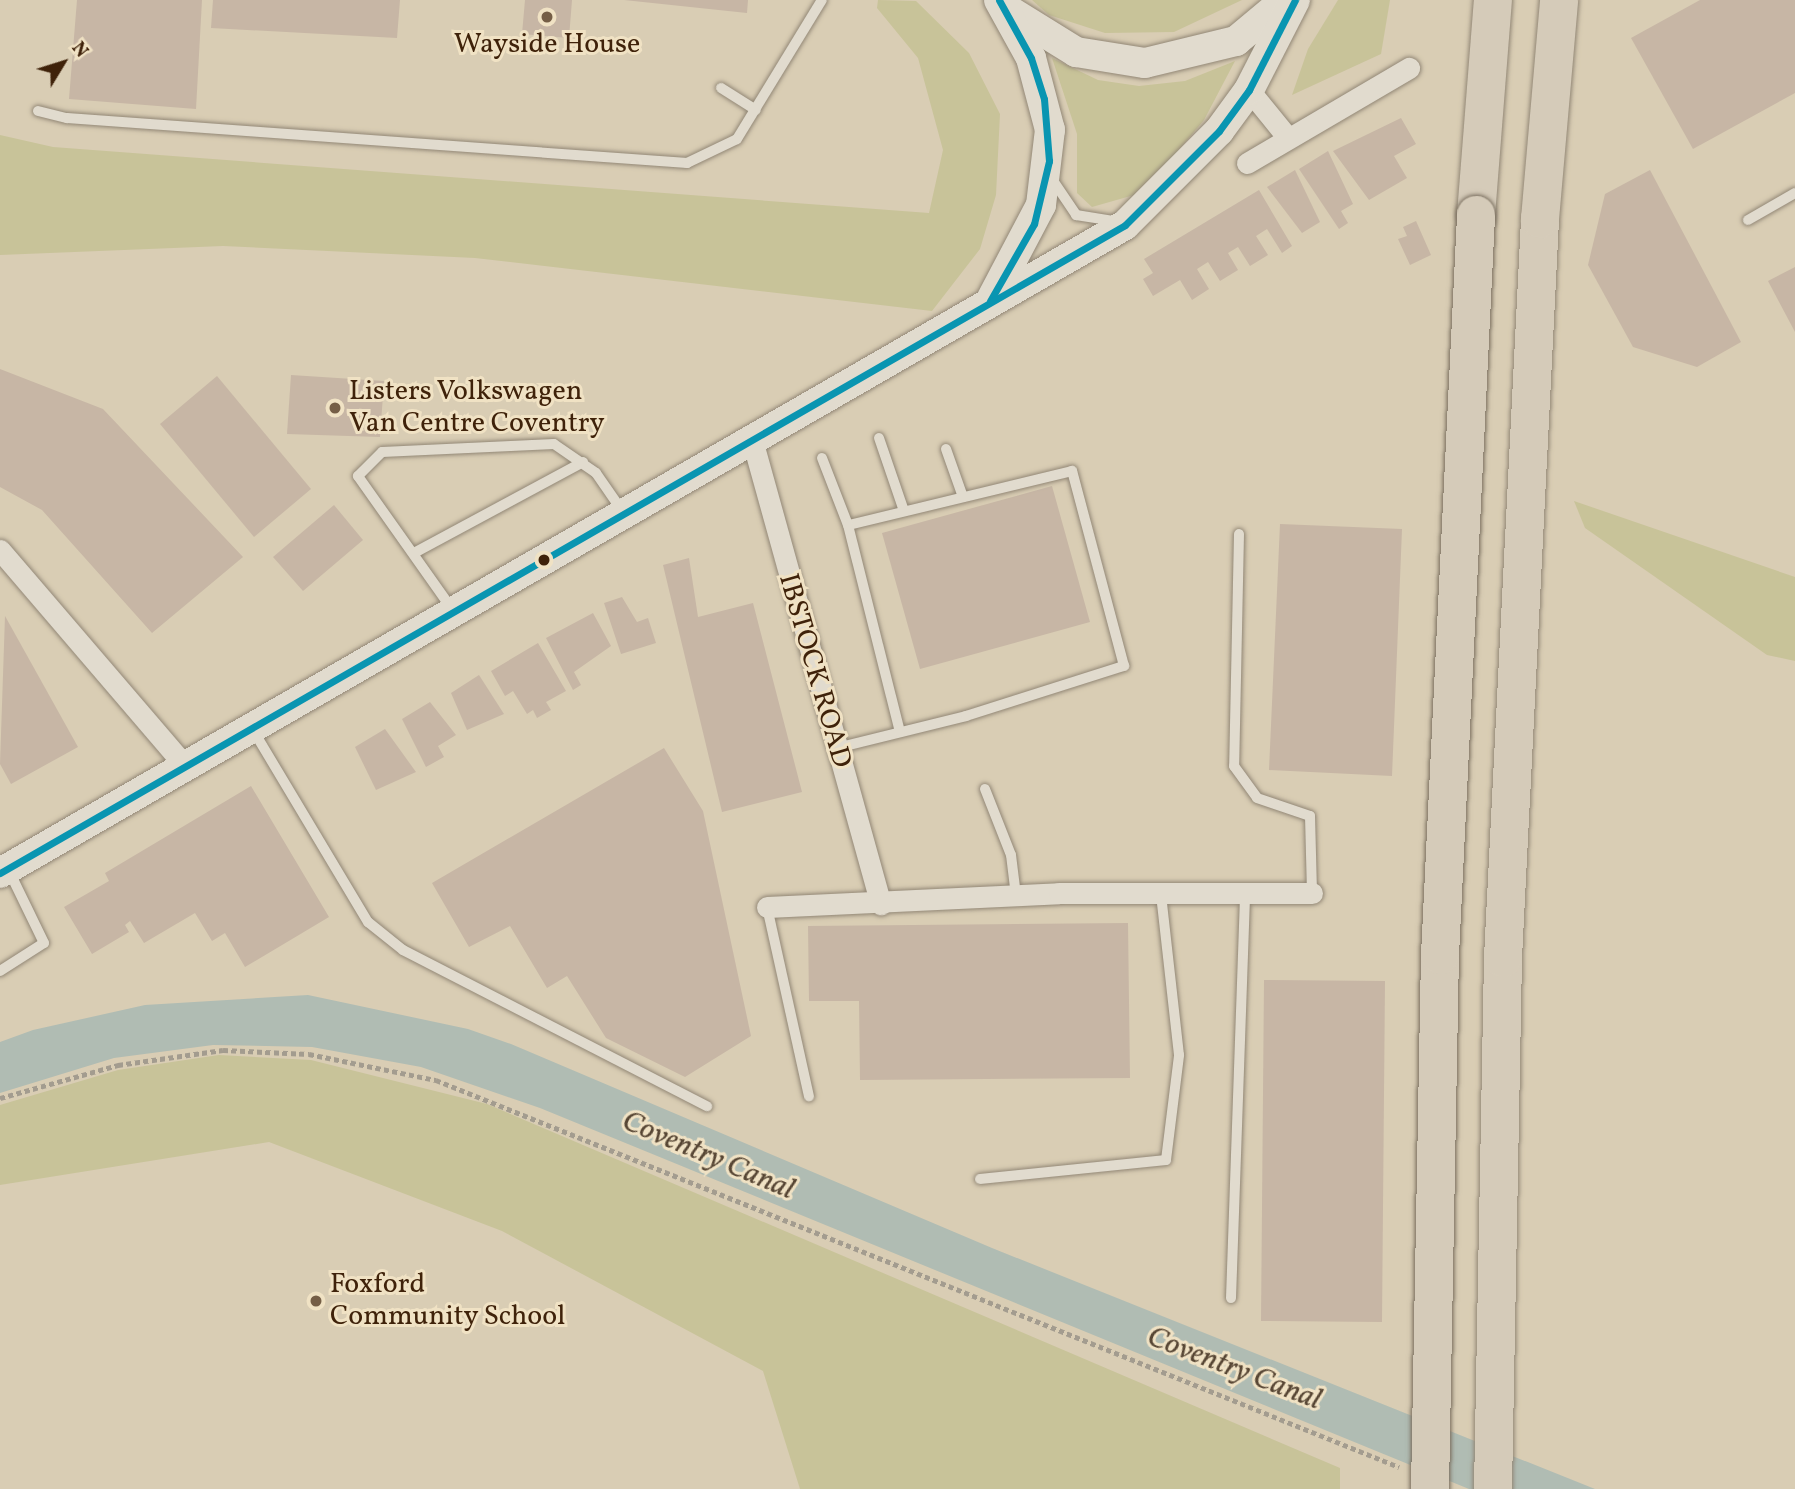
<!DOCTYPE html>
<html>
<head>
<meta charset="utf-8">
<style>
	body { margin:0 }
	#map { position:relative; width:1795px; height:1489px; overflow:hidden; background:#d9cdb4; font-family:Vollkorn,serif }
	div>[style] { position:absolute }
	.green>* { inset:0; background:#c8c399 }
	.water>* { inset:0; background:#b0bcb3 }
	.building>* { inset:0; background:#c7b6a5 }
	.path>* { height:4.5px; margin-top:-2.25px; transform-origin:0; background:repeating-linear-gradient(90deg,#a39c8f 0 5px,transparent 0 8.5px) }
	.roads { filter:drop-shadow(0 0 2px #928776) drop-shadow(0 0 2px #928776) }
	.service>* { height:10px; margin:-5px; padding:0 5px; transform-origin:5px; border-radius:5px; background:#e1dbce }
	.minor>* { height:21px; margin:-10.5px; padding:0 10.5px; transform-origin:10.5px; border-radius:10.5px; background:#e1dbce }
	.secondary>* { height:30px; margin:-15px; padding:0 15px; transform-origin:15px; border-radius:15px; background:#e1dbce }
	.motorway>* { height:38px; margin:-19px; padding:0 19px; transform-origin:19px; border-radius:19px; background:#d5cbb9 }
	.bridges { filter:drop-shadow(0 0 2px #7b7060) drop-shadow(0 0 2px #7b7060) }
	.motorway-bridge>* { height:38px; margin:-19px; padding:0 19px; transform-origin:19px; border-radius:19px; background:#d5cbb9 }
	.bus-1>* { height:7px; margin:-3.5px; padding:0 3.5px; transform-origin:3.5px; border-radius:3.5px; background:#0995b1 }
	.dots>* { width:19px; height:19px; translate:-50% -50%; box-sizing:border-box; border:4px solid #f0e2c4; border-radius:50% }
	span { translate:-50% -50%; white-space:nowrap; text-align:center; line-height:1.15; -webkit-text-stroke:6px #f0e2c4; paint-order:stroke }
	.poi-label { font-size:28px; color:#3f220a }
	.left { translate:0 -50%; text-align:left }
	.street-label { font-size:28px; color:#3f220a }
	.water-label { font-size:30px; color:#574634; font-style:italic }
	.north { position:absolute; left:28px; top:28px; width:70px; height:70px; -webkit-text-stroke:5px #f0e2c4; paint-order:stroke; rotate:52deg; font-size:19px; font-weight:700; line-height:28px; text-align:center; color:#3f220a }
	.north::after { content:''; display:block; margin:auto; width:24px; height:32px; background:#3f220a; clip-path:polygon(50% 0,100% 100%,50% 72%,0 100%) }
</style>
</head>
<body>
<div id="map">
	<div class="green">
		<div style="clip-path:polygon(878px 0,916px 1px,969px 53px,1000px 114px,996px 195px,980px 249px,932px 311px,475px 258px,223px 246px,0 255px,0 135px,53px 147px,929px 213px,943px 150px,918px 58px,877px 8px)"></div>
		<div style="clip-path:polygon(1032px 0,1242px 0,1174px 32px,1105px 33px,1049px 15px)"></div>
		<div style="clip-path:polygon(1338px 0,1390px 0,1381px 54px,1292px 95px,1308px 49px)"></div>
		<div style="clip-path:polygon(1052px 58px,1098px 80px,1139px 86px,1185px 81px,1235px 61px,1204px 120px,1167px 164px,1134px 195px,1092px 207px,1077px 193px,1077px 134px)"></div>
		<div style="clip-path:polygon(1574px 501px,1795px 577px,1795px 661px,1767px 655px,1585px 528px)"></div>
		<div style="clip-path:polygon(219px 1055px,311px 1060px,487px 1104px,1340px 1468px,1340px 1489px,800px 1489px,763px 1371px,502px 1231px,269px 1142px,0 1185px,0 1105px,118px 1070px)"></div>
	</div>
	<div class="water">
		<div style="clip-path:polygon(308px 995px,468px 1029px,511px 1044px,992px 1248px,1595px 1489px,1469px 1489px,540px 1108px,421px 1067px,312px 1047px,213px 1045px,114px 1058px,0 1093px,0 1042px,33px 1030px,145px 1005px)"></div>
	</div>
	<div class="building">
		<div style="clip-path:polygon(77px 0,202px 0,196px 109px,69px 99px)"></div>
		<div style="clip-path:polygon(213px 0,400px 0,397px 38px,211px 28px)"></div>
		<div style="clip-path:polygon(525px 0,572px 0,569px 38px,522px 34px)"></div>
		<div style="clip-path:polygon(624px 0,748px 0,747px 13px)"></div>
		<div style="clip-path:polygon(1700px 0,1795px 0,1795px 93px,1693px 149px,1631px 38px)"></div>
		<div style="clip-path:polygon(1401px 118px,1416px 144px,1394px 156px,1407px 178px,1369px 200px,1333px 151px)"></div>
		<div style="clip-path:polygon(1328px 151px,1353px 204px,1341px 211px,1348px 223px,1339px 229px,1299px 169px)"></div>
		<div style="clip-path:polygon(1295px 170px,1320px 222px,1302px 233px,1267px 187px)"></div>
		<div style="clip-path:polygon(1650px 170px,1741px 342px,1697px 367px,1633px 347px,1588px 265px,1605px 194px)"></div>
		<div style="clip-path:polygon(1259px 190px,1292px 246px,1282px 253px,1267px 229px,1256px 236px,1268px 255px,1250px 266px,1238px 247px,1228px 253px,1238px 270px,1220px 281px,1208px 262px,1197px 269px,1209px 289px,1192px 300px,1180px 280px,1153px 296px,1143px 279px,1153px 273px,1144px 259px)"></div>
		<div style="clip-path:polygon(1416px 221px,1431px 255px,1410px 265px,1398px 239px,1407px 236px,1403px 227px)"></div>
		<div style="clip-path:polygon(1795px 267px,1795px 332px,1768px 281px)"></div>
		<div style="clip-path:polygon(0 369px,103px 409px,243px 557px,152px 633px,42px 510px,0 487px)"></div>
		<div style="clip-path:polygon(291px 375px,384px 381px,380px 437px,287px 434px)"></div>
		<div style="clip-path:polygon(217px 376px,311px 489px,254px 537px,160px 424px)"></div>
		<div style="clip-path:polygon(1052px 486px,1090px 622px,920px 669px,882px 533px)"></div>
		<div style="clip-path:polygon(334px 505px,363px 540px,303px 591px,273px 557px)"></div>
		<div style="clip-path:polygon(1280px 524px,1402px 529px,1392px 776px,1269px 770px)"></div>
		<div style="clip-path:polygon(689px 558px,698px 617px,753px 603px,802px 792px,722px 812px,663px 565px)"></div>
		<div style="clip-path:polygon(622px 597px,637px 622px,648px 618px,656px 643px,621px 654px,604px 603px)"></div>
		<div style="clip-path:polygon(593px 613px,611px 646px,574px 672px,581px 685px,573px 690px,546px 638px)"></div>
		<div style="clip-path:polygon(5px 616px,78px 747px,11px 784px,0 764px)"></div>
		<div style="clip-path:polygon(538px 643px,566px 691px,546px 702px,551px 710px,537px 718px,533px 710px,527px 714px,513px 691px,505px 696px,491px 671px)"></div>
		<div style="clip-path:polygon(479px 675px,504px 714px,467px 730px,451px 693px)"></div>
		<div style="clip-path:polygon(430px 702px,456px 735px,438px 746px,444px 757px,426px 767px,402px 719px)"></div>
		<div style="clip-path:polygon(385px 729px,416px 772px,376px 790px,355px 747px)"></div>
		<div style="clip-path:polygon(664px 748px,703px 811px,751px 1036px,685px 1077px,606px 1038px,567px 976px,547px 988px,510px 926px,469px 947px,432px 883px)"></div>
		<div style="clip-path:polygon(251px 786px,329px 917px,245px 967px,225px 933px,212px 941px,195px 913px,144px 943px,130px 921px,125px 925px,129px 932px,92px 954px,64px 907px,109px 881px,105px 873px)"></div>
		<div style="clip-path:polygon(1128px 923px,1130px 1078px,860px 1080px,859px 1001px,809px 1001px,808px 926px)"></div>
		<div style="clip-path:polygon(1264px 980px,1385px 981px,1382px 1322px,1261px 1321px)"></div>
	</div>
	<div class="path">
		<div style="left:0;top:1098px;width:123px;rotate:-15.6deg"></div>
		<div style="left:118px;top:1065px;width:106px;rotate:-8.1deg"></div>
		<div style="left:223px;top:1050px;width:86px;rotate:2.7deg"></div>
		<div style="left:309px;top:1054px;width:130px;rotate:11.6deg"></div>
		<div style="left:436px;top:1080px;width:1038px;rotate:21.89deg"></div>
	</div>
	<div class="roads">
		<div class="service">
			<div style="left:721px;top:88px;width:41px;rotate:32.2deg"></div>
			<div style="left:38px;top:111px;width:30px;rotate:14deg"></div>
			<div style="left:67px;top:118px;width:622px;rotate:4.15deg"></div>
			<div style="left:687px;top:163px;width:55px;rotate:-25.6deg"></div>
			<div style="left:737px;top:139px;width:163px;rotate:-58.6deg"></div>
			<div style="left:1054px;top:182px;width:40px;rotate:56deg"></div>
			<div style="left:1076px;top:215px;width:36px;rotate:9deg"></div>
			<div style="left:1748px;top:220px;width:54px;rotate:-29.9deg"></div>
			<div style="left:879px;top:438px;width:77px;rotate:71.1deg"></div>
			<div style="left:946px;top:449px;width:51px;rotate:70.5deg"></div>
			<div style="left:822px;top:458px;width:72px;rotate:68.8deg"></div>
			<div style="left:1239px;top:534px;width:232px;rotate:91.2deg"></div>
			<div style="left:1234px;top:766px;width:39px;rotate:54deg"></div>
			<div style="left:1257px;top:798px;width:56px;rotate:18.8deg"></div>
			<div style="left:1310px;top:816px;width:77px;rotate:88.5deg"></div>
			<div style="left:414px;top:553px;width:192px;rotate:-28.3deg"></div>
			<div style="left:452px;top:609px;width:163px;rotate:-125.3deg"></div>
			<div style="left:358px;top:476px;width:34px;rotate:-45deg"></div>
			<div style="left:382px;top:452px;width:172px;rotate:-2.7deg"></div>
			<div style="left:554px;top:444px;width:51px;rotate:34.6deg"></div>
			<div style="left:596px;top:473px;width:47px;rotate:55.3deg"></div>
			<div style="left:253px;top:730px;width:224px;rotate:59.1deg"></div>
			<div style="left:368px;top:922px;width:45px;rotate:38.7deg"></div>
			<div style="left:403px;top:950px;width:342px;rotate:27.2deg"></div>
			<div style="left:837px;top:748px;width:133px;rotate:-13.9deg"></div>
			<div style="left:966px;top:716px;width:166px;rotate:-17.6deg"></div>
			<div style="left:1124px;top:666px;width:202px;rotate:-104.9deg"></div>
			<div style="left:1072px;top:471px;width:230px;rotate:166.4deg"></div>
			<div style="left:848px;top:525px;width:213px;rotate:75.9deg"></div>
			<div style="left:985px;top:789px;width:71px;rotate:68.5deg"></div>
			<div style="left:1011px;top:855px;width:41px;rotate:83deg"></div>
			<div style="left:767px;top:907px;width:194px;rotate:77.5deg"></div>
			<div style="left:0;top:971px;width:52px;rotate:-32.5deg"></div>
			<div style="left:44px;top:943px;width:80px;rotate:-115.9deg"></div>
			<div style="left:980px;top:1179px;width:187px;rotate:-5.8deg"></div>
			<div style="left:1166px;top:1160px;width:106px;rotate:-82.9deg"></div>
			<div style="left:1179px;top:1055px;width:162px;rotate:-96.4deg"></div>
			<div style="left:1231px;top:1298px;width:405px;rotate:-88deg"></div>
		</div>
		<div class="minor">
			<div style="left:1249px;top:90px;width:62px;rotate:50.9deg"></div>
			<div style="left:1247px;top:163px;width:188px;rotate:-30.4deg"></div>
			<div style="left:751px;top:436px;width:486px;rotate:74.5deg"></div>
			<div style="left:0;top:550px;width:284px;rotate:49.4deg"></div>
			<div style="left:767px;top:907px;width:292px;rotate:-2.7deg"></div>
			<div style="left:1059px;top:893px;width:253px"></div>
		</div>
		<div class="secondary">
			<div style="left:1005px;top:8px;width:84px;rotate:31.8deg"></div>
			<div style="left:1076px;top:52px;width:70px;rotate:9.1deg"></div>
			<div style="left:1145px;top:63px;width:94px;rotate:-13.6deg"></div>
			<div style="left:1236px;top:41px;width:64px;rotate:-39.9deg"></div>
			<div style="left:992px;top:298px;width:105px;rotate:-62.2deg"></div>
			<div style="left:1041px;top:205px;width:76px;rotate:-83.2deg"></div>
			<div style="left:1050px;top:130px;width:74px;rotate:-104.8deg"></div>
			<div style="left:1031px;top:58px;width:66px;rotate:-118.9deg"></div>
			<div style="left:0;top:873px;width:1298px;rotate:-29.94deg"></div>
			<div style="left:1125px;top:225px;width:133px;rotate:-45deg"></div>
			<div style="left:1219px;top:131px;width:51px;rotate:-53.8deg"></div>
			<div style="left:1249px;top:90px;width:101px;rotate:-62.9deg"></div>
		</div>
		<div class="motorway">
			<div style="left:1476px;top:215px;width:216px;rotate:-85.5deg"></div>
			<div style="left:1493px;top:1489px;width:531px;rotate:-88.92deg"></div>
			<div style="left:1503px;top:958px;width:740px;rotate:-87.13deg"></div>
			<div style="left:1540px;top:219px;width:220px;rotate:-85deg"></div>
		</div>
	</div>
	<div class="bridges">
		<div class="motorway-bridge">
			<div style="left:1430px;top:1489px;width:534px;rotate:-88.93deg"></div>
			<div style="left:1440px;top:955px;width:741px;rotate:-87.21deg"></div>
		</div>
	</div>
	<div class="bus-1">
		<div style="left:990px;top:301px;width:89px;rotate:-60.3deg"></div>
		<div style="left:1034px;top:224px;width:65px;rotate:-76.6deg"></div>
		<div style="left:1049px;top:161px;width:62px;rotate:-94.6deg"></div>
		<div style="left:1044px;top:99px;width:43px;rotate:-107.6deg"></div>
		<div style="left:1031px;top:58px;width:66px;rotate:-118.9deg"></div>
		<div style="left:0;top:873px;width:1298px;rotate:-29.94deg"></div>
		<div style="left:1125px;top:225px;width:133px;rotate:-45deg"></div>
		<div style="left:1219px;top:131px;width:51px;rotate:-53.8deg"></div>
		<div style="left:1249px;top:90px;width:101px;rotate:-62.9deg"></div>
	</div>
	<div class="dots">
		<div style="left:547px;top:17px;background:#755e46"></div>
		<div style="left:335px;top:408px;background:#755e46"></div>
		<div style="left:544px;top:560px;background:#3f220a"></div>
		<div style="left:316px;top:1301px;background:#755e46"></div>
	</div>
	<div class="poi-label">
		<span style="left:547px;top:45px">Wayside House</span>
		<span class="left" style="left:349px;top:408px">Listers Volkswagen<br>Van Centre Coventry</span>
		<span class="left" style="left:330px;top:1301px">Foxford<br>Community School</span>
	</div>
	<div class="street-label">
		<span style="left:814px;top:671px;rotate:74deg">IBSTOCK ROAD</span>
	</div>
	<div class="water-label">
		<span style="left:708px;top:1156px;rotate:23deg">Coventry Canal</span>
		<span style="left:1234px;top:1369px;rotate:21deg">Coventry Canal</span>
	</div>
	<div class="north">N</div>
</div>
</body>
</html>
